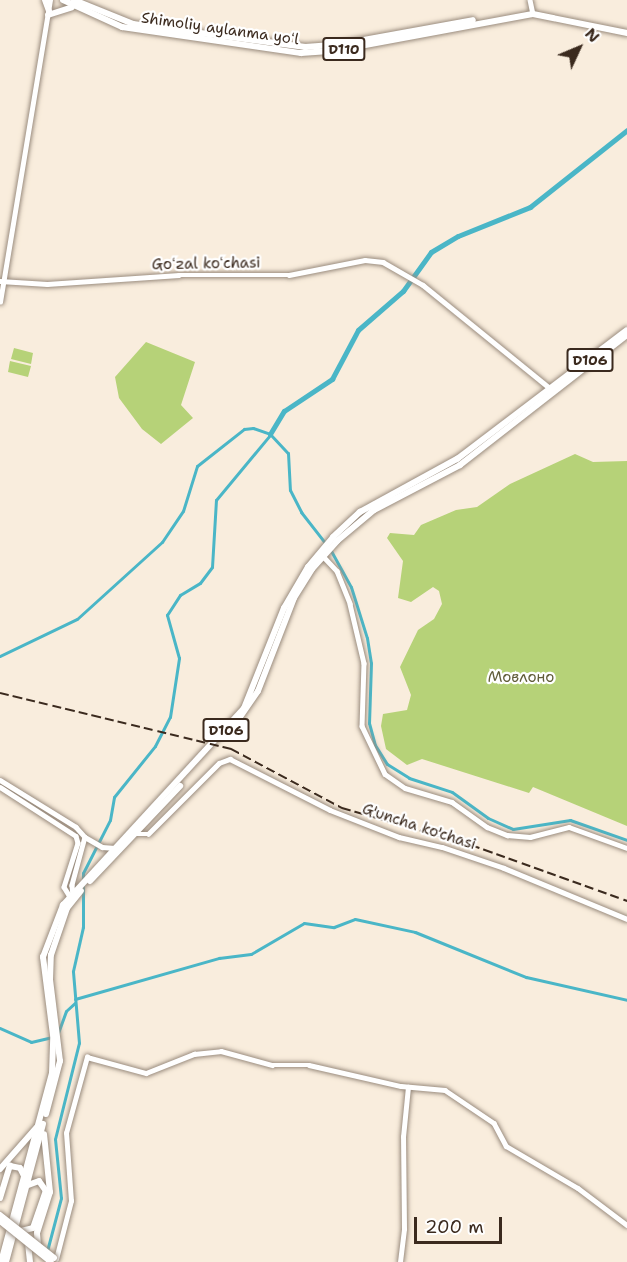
<!DOCTYPE html>
<html>
<head>
<meta charset="utf-8">
<style>
	body { margin:0 }
	#map { position:relative; width:627px; height:1262px; overflow:hidden; background:#f9eddd; font-family:"Shantell Sans",sans-serif }
	div>[style] { position:absolute }
	.green>* { inset:0; background:#b6d278 }
	.canal>* { height:3px; margin:-1.5px; padding:0 1.5px; transform-origin:1.5px; border-radius:1.5px; background:#4ab6c7 }
	.river>* { height:5px; margin:-2.5px; padding:0 2.5px; transform-origin:2.5px; border-radius:2.5px; background:#4ab6c7 }
	.roads { filter:drop-shadow(0 0 2px #9a8c7e) drop-shadow(0 0 2px #9a8c7e) }
	.secondary>* { height:4.5px; margin:-2.25px; padding:0 2.25px; transform-origin:2.25px; border-radius:2.25px; background:#fff }
	.primary>* { height:6px; margin:-3px; padding:0 3px; transform-origin:3px; border-radius:3px; background:#fff }
	.rail>* { height:1.5px; margin-top:-0.75px; transform-origin:0; background:repeating-linear-gradient(90deg,#3b2a1e 0 9px,transparent 0 13.5px) }
	.bridges { filter:drop-shadow(0 0 2px #9a8c7e) drop-shadow(0 0 2px #9a8c7e) }
	.primary-bridge>* { height:6px; margin:-3px; padding:0 3px; transform-origin:3px; border-radius:3px; background:#fff }
	span { translate:-50% -50%; white-space:nowrap; text-align:center; line-height:1.15; -webkit-text-stroke:4.5px #fff; paint-order:stroke }
	.shield-label span { padding:2px 4px; background:#fff; border:2px solid; border-radius:4px; -webkit-text-stroke-width:0 }
	.shield-label { font-size:14px; color:#3b2a1e; font-weight:700 }
	.street-label { font-size:15px; color:#3b2a1e }
	.park-label { font-size:15px; color:#605c39 }
	.north { position:absolute; left:549px; top:18px; width:60px; height:60px; -webkit-text-stroke:4px #fff; paint-order:stroke; rotate:46deg; font-size:16px; font-weight:700; line-height:24px; text-align:center; color:#3b2a1e }
	.north::after { content:''; display:block; margin:auto; width:21px; height:27px; background:#3b2a1e; clip-path:polygon(50% 0,100% 100%,50% 72%,0 100%) }
	.scale { position:absolute; left:414px; top:1217px; width:88px; height:27px; box-sizing:border-box; border:3px solid #3b2a1e; border-top:0; padding-left:8px; font-size:18px; line-height:21px; white-space:nowrap; color:#3b2a1e; -webkit-text-stroke:4px #fff; paint-order:stroke }
</style>
</head>
<body>
<div id="map">
	<div class="green">
		<div style="clip-path:polygon(146px 342px,195px 362px,181px 405px,193px 418px,161px 444px,142px 429px,119px 398px,115px 377px)"></div>
		<div style="clip-path:polygon(14px 348px,33px 353px,31px 364px,11px 359px)"></div>
		<div style="clip-path:polygon(10px 361px,31px 366px,28px 377px,8px 372px)"></div>
		<div style="clip-path:polygon(575px 454px,593px 462px,627px 461px,627px 826px,533px 787px,529px 793px,422px 759px,407px 765px,386px 749px,381px 726px,383px 714px,407px 710px,411px 695px,400px 667px,418px 630px,434px 619px,442px 604px,439px 591px,433px 587px,411px 602px,398px 598px,403px 561px,387px 538px,390px 533px,414px 535px,421px 525px,456px 510px,477px 507px,510px 484px)"></div>
	</div>
	<div class="canal">
		<div style="left:330px;top:549px;width:43px;rotate:61.1deg"></div>
		<div style="left:351px;top:587px;width:53px;rotate:72.6deg"></div>
		<div style="left:367px;top:638px;width:25px;rotate:81deg"></div>
		<div style="left:371px;top:663px;width:60px;rotate:91.9deg"></div>
		<div style="left:369px;top:723px;width:23px;rotate:75deg"></div>
		<div style="left:375px;top:745px;width:22px;rotate:58deg"></div>
		<div style="left:387px;top:764px;width:26px;rotate:32deg"></div>
		<div style="left:409px;top:778px;width:45px;rotate:18deg"></div>
		<div style="left:452px;top:792px;width:44px;rotate:35.8deg"></div>
		<div style="left:488px;top:818px;width:27px;rotate:24deg"></div>
		<div style="left:513px;top:829px;width:58px;rotate:-9deg"></div>
		<div style="left:570px;top:820px;width:60px;rotate:19.3deg"></div>
		<div style="left:0;top:656px;width:85px;rotate:-25.7deg"></div>
		<div style="left:77px;top:619px;width:115px;rotate:-42.2deg"></div>
		<div style="left:162px;top:542px;width:37px;rotate:-56deg"></div>
		<div style="left:183px;top:511px;width:47px;rotate:-72.7deg"></div>
		<div style="left:197px;top:466px;width:60px;rotate:-38.2deg"></div>
		<div style="left:244px;top:429px;width:9px;rotate:-6deg"></div>
		<div style="left:253px;top:428px;width:18px;rotate:19deg"></div>
		<div style="left:270px;top:434px;width:26px;rotate:47deg"></div>
		<div style="left:288px;top:453px;width:37px;rotate:87deg"></div>
		<div style="left:290px;top:490px;width:25px;rotate:63deg"></div>
		<div style="left:301px;top:512px;width:41px;rotate:52deg"></div>
		<div style="left:75px;top:999px;width:150px;rotate:-15.9deg"></div>
		<div style="left:219px;top:958px;width:32px;rotate:-7deg"></div>
		<div style="left:251px;top:954px;width:61px;rotate:-30.3deg"></div>
		<div style="left:304px;top:923px;width:30px;rotate:8deg"></div>
		<div style="left:334px;top:927px;width:22px;rotate:-21deg"></div>
		<div style="left:355px;top:919px;width:61px;rotate:12.2deg"></div>
		<div style="left:415px;top:932px;width:120px;rotate:22.1deg"></div>
		<div style="left:526px;top:977px;width:104px;rotate:12.8deg"></div>
		<div style="left:0;top:1028px;width:34px;rotate:24deg"></div>
		<div style="left:31px;top:1042px;width:23px;rotate:-13deg"></div>
		<div style="left:58px;top:1033px;width:23px;rotate:-70deg"></div>
		<div style="left:66px;top:1011px;width:12px;rotate:-42deg"></div>
		<div style="left:47px;top:1251px;width:55px;rotate:-75.2deg"></div>
		<div style="left:61px;top:1198px;width:59px;rotate:-95.8deg"></div>
		<div style="left:55px;top:1139px;width:99px;rotate:-76deg"></div>
		<div style="left:79px;top:1043px;width:72px;rotate:-94.8deg"></div>
		<div style="left:73px;top:971px;width:45px;rotate:-77.2deg"></div>
		<div style="left:83px;top:927px;width:54px;rotate:-90deg"></div>
		<div style="left:83px;top:873px;width:59px;rotate:-63deg"></div>
		<div style="left:110px;top:820px;width:23px;rotate:-80deg"></div>
		<div style="left:114px;top:797px;width:65px;rotate:-51.2deg"></div>
		<div style="left:155px;top:746px;width:33px;rotate:-63deg"></div>
		<div style="left:170px;top:717px;width:60px;rotate:-81.3deg"></div>
		<div style="left:179px;top:658px;width:45px;rotate:-105.6deg"></div>
		<div style="left:167px;top:615px;width:24px;rotate:-57deg"></div>
		<div style="left:180px;top:595px;width:23px;rotate:-31deg"></div>
		<div style="left:200px;top:583px;width:20px;rotate:-53deg"></div>
		<div style="left:212px;top:567px;width:67px;rotate:-86.6deg"></div>
		<div style="left:216px;top:500px;width:85px;rotate:-50.3deg"></div>
	</div>
	<div class="river">
		<div style="left:270px;top:434px;width:27px;rotate:-59deg"></div>
		<div style="left:284px;top:411px;width:58px;rotate:-33.7deg"></div>
		<div style="left:332px;top:379px;width:55px;rotate:-62deg"></div>
		<div style="left:358px;top:330px;width:60px;rotate:-40.9deg"></div>
		<div style="left:403px;top:291px;width:48px;rotate:-54.3deg"></div>
		<div style="left:431px;top:252px;width:31px;rotate:-31deg"></div>
		<div style="left:458px;top:236px;width:78px;rotate:-21.9deg"></div>
		<div style="left:530px;top:207px;width:124px;rotate:-38.4deg"></div>
	</div>
	<div class="roads">
		<div class="secondary">
			<div style="left:530px;top:0;width:14px;rotate:78deg"></div>
			<div style="left:0;top:281px;width:47px;rotate:3.7deg"></div>
			<div style="left:47px;top:284px;width:132px;rotate:-3.9deg"></div>
			<div style="left:179px;top:275px;width:110px"></div>
			<div style="left:289px;top:275px;width:77px;rotate:-11.2deg"></div>
			<div style="left:365px;top:260px;width:18px;rotate:6deg"></div>
			<div style="left:383px;top:262px;width:46px;rotate:29.9deg"></div>
			<div style="left:423px;top:285px;width:165px;rotate:39.1deg"></div>
			<div style="left:0;top:302px;width:306px;rotate:-80.6deg"></div>
			<div style="left:323px;top:556px;width:21px;rotate:47deg"></div>
			<div style="left:337px;top:571px;width:35px;rotate:68deg"></div>
			<div style="left:350px;top:604px;width:61px;rotate:76.7deg"></div>
			<div style="left:364px;top:663px;width:63px;rotate:91.8deg"></div>
			<div style="left:362px;top:726px;width:53px;rotate:64.4deg"></div>
			<div style="left:385px;top:774px;width:24px;rotate:35deg"></div>
			<div style="left:405px;top:788px;width:49px;rotate:16.6deg"></div>
			<div style="left:452px;top:802px;width:43px;rotate:35.5deg"></div>
			<div style="left:487px;top:827px;width:22px;rotate:22deg"></div>
			<div style="left:507px;top:835px;width:23px;rotate:5deg"></div>
			<div style="left:530px;top:837px;width:40px;rotate:-14.4deg"></div>
			<div style="left:569px;top:827px;width:62px;rotate:19.9deg"></div>
			<div style="left:0;top:780px;width:89px;rotate:31.7deg"></div>
			<div style="left:76px;top:827px;width:13px;rotate:48deg"></div>
			<div style="left:85px;top:837px;width:50px;rotate:105.2deg"></div>
			<div style="left:72px;top:885px;width:12px;rotate:85deg"></div>
			<div style="left:0;top:787px;width:90px;rotate:32.8deg"></div>
			<div style="left:76px;top:836px;width:7px;rotate:74deg"></div>
			<div style="left:78px;top:843px;width:46px;rotate:107.7deg"></div>
			<div style="left:64px;top:887px;width:13px;rotate:58deg"></div>
			<div style="left:132px;top:834px;width:16px"></div>
			<div style="left:148px;top:834px;width:100px;rotate:-45deg"></div>
			<div style="left:219px;top:763px;width:12px;rotate:-20deg"></div>
			<div style="left:230px;top:759px;width:112px;rotate:27deg"></div>
			<div style="left:330px;top:810px;width:74px;rotate:21.4deg"></div>
			<div style="left:399px;top:837px;width:44px;rotate:13.1deg"></div>
			<div style="left:442px;top:847px;width:65px;rotate:18.7deg"></div>
			<div style="left:504px;top:868px;width:133px;rotate:22.5deg"></div>
			<div style="left:85px;top:837px;width:20px;rotate:30deg"></div>
			<div style="left:102px;top:847px;width:13px;rotate:4deg"></div>
			<div style="left:56px;top:1259px;width:60px;rotate:-75.5deg"></div>
			<div style="left:71px;top:1201px;width:68px;rotate:-94.2deg"></div>
			<div style="left:66px;top:1133px;width:79px;rotate:-74.6deg"></div>
			<div style="left:87px;top:1057px;width:61px;rotate:15.2deg"></div>
			<div style="left:146px;top:1073px;width:52px;rotate:-21.6deg"></div>
			<div style="left:194px;top:1054px;width:27px;rotate:-6deg"></div>
			<div style="left:221px;top:1051px;width:53px;rotate:15.4deg"></div>
			<div style="left:272px;top:1065px;width:37px"></div>
			<div style="left:309px;top:1065px;width:94px;rotate:12.9deg"></div>
			<div style="left:401px;top:1086px;width:44px;rotate:5.2deg"></div>
			<div style="left:445px;top:1090px;width:59px;rotate:34deg"></div>
			<div style="left:494px;top:1123px;width:26px;rotate:62deg"></div>
			<div style="left:506px;top:1146px;width:83px;rotate:30.3deg"></div>
			<div style="left:578px;top:1188px;width:61px;rotate:37.1deg"></div>
			<div style="left:400px;top:1262px;width:33px;rotate:-83deg"></div>
			<div style="left:404px;top:1229px;width:92px;rotate:-90.6deg"></div>
			<div style="left:403px;top:1137px;width:50px;rotate:-84.3deg"></div>
		</div>
		<div class="primary">
			<div style="left:45px;top:0;width:12px;rotate:70deg"></div>
			<div style="left:63px;top:0;width:65px;rotate:24.6deg"></div>
			<div style="left:122px;top:27px;width:181px;rotate:8.3deg"></div>
			<div style="left:301px;top:53px;width:32px;rotate:-4deg"></div>
			<div style="left:333px;top:51px;width:203px;rotate:-10.5deg"></div>
			<div style="left:533px;top:14px;width:96px;rotate:11.4deg"></div>
			<div style="left:74px;top:0;width:64px;rotate:22.1deg"></div>
			<div style="left:133px;top:24px;width:174px;rotate:7.6deg"></div>
			<div style="left:305px;top:47px;width:31px;rotate:-4deg"></div>
			<div style="left:336px;top:45px;width:139px;rotate:-10.3deg"></div>
			<div style="left:48px;top:15px;width:25px;rotate:-18deg"></div>
			<div style="left:231px;top:730px;width:47px;rotate:-55.3deg"></div>
			<div style="left:258px;top:691px;width:100px;rotate:-68.8deg"></div>
			<div style="left:294px;top:598px;width:34px;rotate:-58deg"></div>
			<div style="left:312px;top:569px;width:38px;rotate:-48deg"></div>
			<div style="left:337px;top:541px;width:48px;rotate:-40deg"></div>
			<div style="left:374px;top:510px;width:97px;rotate:-27.6deg"></div>
			<div style="left:460px;top:465px;width:212px;rotate:-37.9deg"></div>
			<div style="left:90px;top:881px;width:131px;rotate:-46.5deg"></div>
			<div style="left:46px;top:1114px;width:55px;rotate:-75.2deg"></div>
			<div style="left:60px;top:1061px;width:82px;rotate:-97deg"></div>
			<div style="left:50px;top:980px;width:25px;rotate:-88deg"></div>
			<div style="left:51px;top:955px;width:50px;rotate:-71.2deg"></div>
			<div style="left:67px;top:908px;width:22px;rotate:-51deg"></div>
			<div style="left:0;top:1169px;width:55px;rotate:-48.7deg"></div>
			<div style="left:0;top:1198px;width:34px;rotate:-73deg"></div>
			<div style="left:10px;top:1166px;width:10px;rotate:11deg"></div>
			<div style="left:20px;top:1168px;width:11px;rotate:63deg"></div>
			<div style="left:21px;top:1231px;width:12px;rotate:-14deg"></div>
			<div style="left:33px;top:1228px;width:39px;rotate:-71deg"></div>
			<div style="left:46px;top:1191px;width:12px;rotate:-125deg"></div>
			<div style="left:39px;top:1181px;width:12px;rotate:160deg"></div>
			<div style="left:28px;top:1243px;width:19px;rotate:84deg"></div>
			<div style="left:38px;top:1245px;width:12px;rotate:-95deg"></div>
			<div style="left:37px;top:1233px;width:43px;rotate:-72.4deg"></div>
			<div style="left:50px;top:1192px;width:58px;rotate:-95.9deg"></div>
			<div style="left:1px;top:1262px;width:196px;rotate:-74.9deg"></div>
			<div style="left:52px;top:1073px;width:38px;rotate:-88deg"></div>
			<div style="left:53px;top:1035px;width:79px;rotate:-97.3deg"></div>
			<div style="left:43px;top:957px;width:56px;rotate:-69deg"></div>
			<div style="left:63px;top:905px;width:268px;rotate:-47.4deg"></div>
			<div style="left:244px;top:708px;width:108px;rotate:-68.2deg"></div>
			<div style="left:284px;top:608px;width:48px;rotate:-59.7deg"></div>
			<div style="left:308px;top:567px;width:39px;rotate:-50deg"></div>
			<div style="left:333px;top:537px;width:37px;rotate:-43deg"></div>
			<div style="left:360px;top:512px;width:111px;rotate:-28.7deg"></div>
			<div style="left:457px;top:459px;width:213px;rotate:-37.2deg"></div>
			<div style="left:6px;top:1262px;width:143px;rotate:-75deg"></div>
		</div>
	</div>
	<div class="rail">
		<div style="left:0;top:693px;width:238px;rotate:13.6deg"></div>
		<div style="left:231px;top:749px;width:126px;rotate:28deg"></div>
		<div style="left:342px;top:808px;width:134px;rotate:16deg"></div>
		<div style="left:471px;top:845px;width:166px;rotate:19.7deg"></div>
	</div>
	<div class="bridges">
		<div class="primary-bridge">
			<div style="left:0;top:1215px;width:69px;rotate:38.5deg"></div>
			<div style="left:0;top:1221px;width:65px;rotate:38.8deg"></div>
		</div>
	</div>
	<div class="shield-label">
		<span style="left:344px;top:49px">D110</span>
		<span style="left:590px;top:360px">D106</span>
		<span style="left:226px;top:730px">D106</span>
	</div>
	<div class="street-label">
		<span style="left:220px;top:29px;rotate:8deg">Shimoliy aylanma yoʻl</span>
		<span style="left:206px;top:264px;rotate:-1deg">Goʻzal koʻchasi</span>
		<span style="left:419px;top:827px;rotate:18deg">G'uncha ko'chasi</span>
	</div>
	<div class="park-label">
		<span style="left:521px;top:678px">Мовлоно</span>
	</div>
	<div class="north">N</div>
	<div class="scale">200 m</div>
</div>
</body>
</html>
